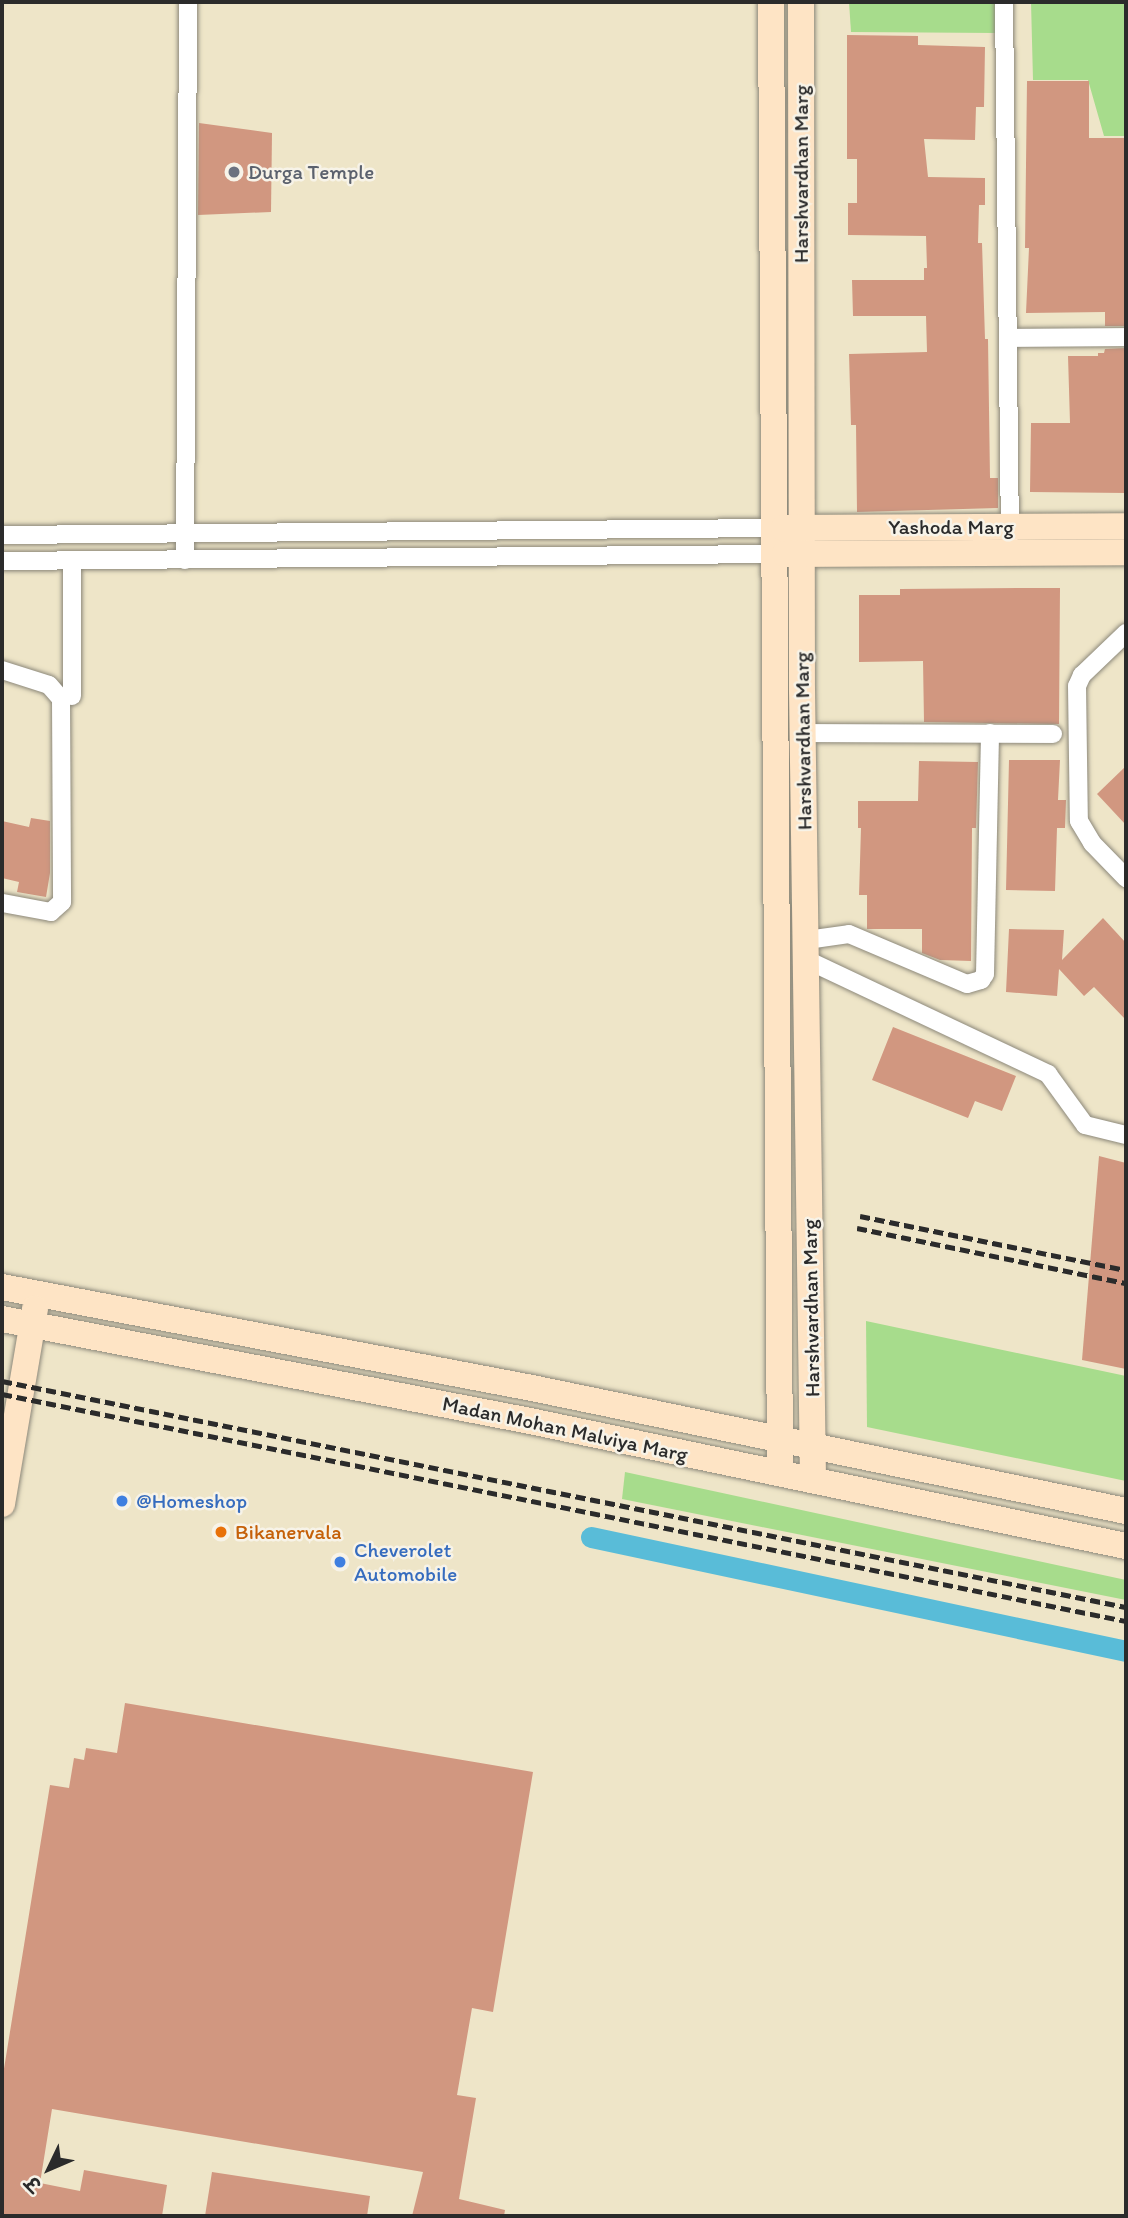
<!DOCTYPE html>
<html>
<head>
<meta charset="utf-8">
<style>
	body { margin:0 }
	#map { position:relative; width:1128px; height:2218px; overflow:hidden; background:#eee5c8; font-family:Itim,"Playpen Sans Deva",sans-serif }
	div>[style] { position:absolute }
	.green>* { inset:0; background:#a7dc8c }
	.canal>* { height:21px; margin:-10.5px; padding:0 10.5px; transform-origin:10.5px; border-radius:10.5px; background:#59bcd8 }
	.building>* { inset:0; background:#d19780 }
	.roads { filter:drop-shadow(0 0 2px #8c887a) drop-shadow(0 0 2px #8c887a) }
	.street>* { height:18px; margin:-9px; padding:0 9px; transform-origin:9px; border-radius:9px; background:#fff }
	.secondary>* { height:26px; margin:-13px; padding:0 13px; transform-origin:13px; border-radius:13px; background:#fee4c5 }
	.rail>* { height:5px; margin-top:-2.5px; transform-origin:0; background:repeating-linear-gradient(90deg,#2b2b2b 0 10px,transparent 0 15px) }
	.dots>* { width:19px; height:19px; translate:-50% -50%; box-sizing:border-box; border:4px solid #f7f3e8; border-radius:50% }
	span { translate:-50% -50%; white-space:nowrap; text-align:center; line-height:1.15; -webkit-text-stroke:5px #f7f3e8; paint-order:stroke }
	.worship-label { font-size:21px; color:#5b616d }
	.left { translate:0 -50%; text-align:left }
	.street-label { font-size:21px; color:#2b2b2b }
	.shop-label { font-size:21px; color:#366cbe }
	.food-label { font-size:21px; color:#c56008 }
	.frame { position:absolute; inset:0; border:4px solid #2b2b2b; pointer-events:none }
	.north { position:absolute; left:14px; top:2134px; width:70px; height:70px; -webkit-text-stroke:5px #f7f3e8; paint-order:stroke; rotate:226deg; font-size:19px; font-weight:700; line-height:28px; text-align:center; color:#2b2b2b }
	.north::after { content:''; display:block; margin:auto; width:24px; height:32px; background:#2b2b2b; clip-path:polygon(50% 0,100% 100%,50% 72%,0 100%) }
</style>
</head>
<body>
<div id="map">
	<div class="green">
		<div style="clip-path:polygon(849px 2px,995px 2px,996px 33px,851px 32px)"></div>
		<div style="clip-path:polygon(1031px 2px,1126px 2px,1126px 136px,1104px 136px,1088px 80px,1033px 80px)"></div>
		<div style="clip-path:polygon(866px 1321px,1126px 1376px,1126px 1481px,867px 1427px)"></div>
		<div style="clip-path:polygon(625px 1472px,1126px 1580px,1126px 1600px,622px 1499px)"></div>
	</div>
	<div class="canal">
		<div style="left:591px;top:1537px;width:547px;rotate:12.03deg"></div>
	</div>
	<div class="building">
		<div style="clip-path:polygon(847px 35px,918px 36px,918px 45px,985px 47px,984px 107px,976px 107px,975px 140px,924px 139px,928px 177px,985px 178px,985px 205px,979px 205px,978px 243px,982px 243px,985px 339px,988px 339px,990px 478px,998px 478px,998px 508px,857px 512px,856px 425px,851px 425px,849px 354px,927px 352px,926px 316px,853px 316px,852px 280px,924px 280px,924px 268px,927px 268px,926px 236px,848px 235px,848px 203px,857px 203px,857px 159px,847px 159px)"></div>
		<div style="clip-path:polygon(1027px 81px,1089px 81px,1089px 138px,1126px 138px,1126px 326px,1105px 326px,1105px 312px,1026px 313px,1029px 248px,1025px 248px)"></div>
		<div style="clip-path:polygon(199px 123px,272px 133px,271px 212px,198px 215px)"></div>
		<div style="clip-path:polygon(1126px 348px,1126px 493px,1030px 492px,1031px 423px,1070px 423px,1068px 356px,1098px 356px,1098px 353px,1104px 353px,1105px 349px)"></div>
		<div style="clip-path:polygon(1022px 588px,1060px 588px,1059px 724px,924px 722px,923px 661px,859px 662px,859px 595px,900px 595px,900px 589px)"></div>
		<div style="clip-path:polygon(1009px 760px,1060px 760px,1058px 800px,1066px 800px,1065px 828px,1057px 828px,1055px 891px,1006px 890px)"></div>
		<div style="clip-path:polygon(919px 761px,978px 762px,976px 828px,972px 828px,971px 961px,940px 960px,922px 953px,922px 929px,867px 929px,867px 895px,859px 895px,861px 828px,858px 828px,858px 801px,918px 801px)"></div>
		<div style="clip-path:polygon(1126px 766px,1126px 825px,1097px 794px)"></div>
		<div style="clip-path:polygon(31px 818px,50px 821px,50px 873px,46px 897px,17px 892px,19px 882px,2px 878px,2px 821px,29px 827px)"></div>
		<div style="clip-path:polygon(1103px 918px,1126px 943px,1126px 1020px,1094px 987px,1084px 996px,1059px 969px,1057px 996px,1006px 992px,1009px 929px,1064px 930px,1062px 960px)"></div>
		<div style="clip-path:polygon(893px 1027px,1016px 1076px,1002px 1111px,975px 1101px,968px 1118px,872px 1080px)"></div>
		<div style="clip-path:polygon(1099px 1156px,1126px 1163px,1126px 1369px,1082px 1360px)"></div>
		<div style="clip-path:polygon(125px 1703px,533px 1772px,493px 2012px,472px 2008px,457px 2095px,476px 2098px,459px 2199px,505px 2210px,504px 2216px,412px 2216px,423px 2172px,52px 2109px,40px 2183px,80px 2191px,84px 2170px,167px 2185px,162px 2216px,2px 2216px,2px 2081px,50px 1785px,69px 1788px,74px 1758px,84px 1760px,86px 1748px,117px 1753px)"></div>
		<div style="clip-path:polygon(212px 2172px,370px 2196px,367px 2216px,205px 2216px)"></div>
	</div>
	<div class="roads">
		<div class="street">
			<div style="left:1004px;top:2px;width:533px;rotate:89.36deg"></div>
			<div style="left:1008px;top:338px;width:118px;rotate:-0.5deg"></div>
			<div style="left:2px;top:535px;width:774px;rotate:-0.52deg"></div>
			<div style="left:185px;top:560px;width:558px;rotate:-89.69deg"></div>
			<div style="left:2px;top:561px;width:774px;rotate:-0.52deg"></div>
			<div style="left:1126px;top:633px;width:61px;rotate:136.3deg"></div>
			<div style="left:1082px;top:675px;width:12px;rotate:114deg"></div>
			<div style="left:1077px;top:686px;width:135px;rotate:89.2deg"></div>
			<div style="left:1079px;top:821px;width:26px;rotate:59deg"></div>
			<div style="left:1092px;top:843px;width:49px;rotate:45.8deg"></div>
			<div style="left:2px;top:670px;width:49px;rotate:17.7deg"></div>
			<div style="left:49px;top:685px;width:18px;rotate:49deg"></div>
			<div style="left:61px;top:699px;width:203px;rotate:89.7deg"></div>
			<div style="left:62px;top:902px;width:15px;rotate:138deg"></div>
			<div style="left:51px;top:912px;width:50px;rotate:-169.6deg"></div>
			<div style="left:72px;top:696px;width:135px;rotate:-90deg"></div>
			<div style="left:802px;top:733px;width:251px;rotate:0.2deg"></div>
			<div style="left:807px;top:940px;width:42px;rotate:-8.1deg"></div>
			<div style="left:849px;top:934px;width:128px;rotate:23deg"></div>
			<div style="left:967px;top:984px;width:15px;rotate:-16deg"></div>
			<div style="left:981px;top:980px;width:7px;rotate:-56deg"></div>
			<div style="left:985px;top:974px;width:241px;rotate:-88.8deg"></div>
			<div style="left:807px;top:960px;width:267px;rotate:25.3deg"></div>
			<div style="left:1048px;top:1074px;width:63px;rotate:54deg"></div>
			<div style="left:1085px;top:1125px;width:42px;rotate:13.7deg"></div>
		</div>
		<div class="secondary">
			<div style="left:771px;top:2px;width:1471px;rotate:89.65deg"></div>
			<div style="left:801px;top:2px;width:688px;rotate:89.92deg"></div>
			<div style="left:802px;top:690px;width:790px;rotate:89.2deg"></div>
			<div style="left:784px;top:528px;width:342px;rotate:-0.3deg"></div>
			<div style="left:785px;top:554px;width:341px;rotate:-0.3deg"></div>
			<div style="left:2px;top:1287px;width:540px;rotate:10.79deg"></div>
			<div style="left:532px;top:1388px;width:607px;rotate:11.7deg"></div>
			<div style="left:2px;top:1319px;width:538px;rotate:10.93deg"></div>
			<div style="left:530px;top:1421px;width:609px;rotate:11.85deg"></div>
			<div style="left:2px;top:1504px;width:198px;rotate:-80.4deg"></div>
		</div>
	</div>
	<div class="rail">
		<div style="left:860px;top:1216px;width:271px;rotate:11.5deg"></div>
		<div style="left:857px;top:1228px;width:275px;rotate:11.6deg"></div>
		<div style="left:2px;top:1381px;width:1146px;rotate:11.37deg"></div>
		<div style="left:2px;top:1394px;width:1147px;rotate:11.42deg"></div>
	</div>
	<div class="dots">
		<div style="left:234px;top:172px;background:#6b7280"></div>
		<div style="left:122px;top:1501px;background:#3f7fe0"></div>
		<div style="left:221px;top:1532px;background:#e8710a"></div>
		<div style="left:340px;top:1562px;background:#3f7fe0"></div>
	</div>
	<div class="worship-label">
		<span class="left" style="left:248px;top:172px">Durga Temple</span>
	</div>
	<div class="street-label">
		<span style="left:801px;top:174px;rotate:-90deg">Harshvardhan Marg</span>
		<span style="left:951px;top:527px">Yashoda Marg</span>
		<span style="left:803px;top:741px;rotate:-91deg">Harshvardhan Marg</span>
		<span style="left:811px;top:1308px;rotate:-91deg">Harshvardhan Marg</span>
		<span style="left:565px;top:1429px;rotate:12deg">Madan Mohan Malviya Marg</span>
	</div>
	<div class="shop-label">
		<span class="left" style="left:136px;top:1501px">@Homeshop</span>
		<span class="left" style="left:354px;top:1562px">Cheverolet<br>Automobile</span>
	</div>
	<div class="food-label">
		<span class="left" style="left:235px;top:1532px">Bikanervala</span>
	</div>
	<div class="frame"></div>
	<div class="north">उ</div>
</div>
</body>
</html>
